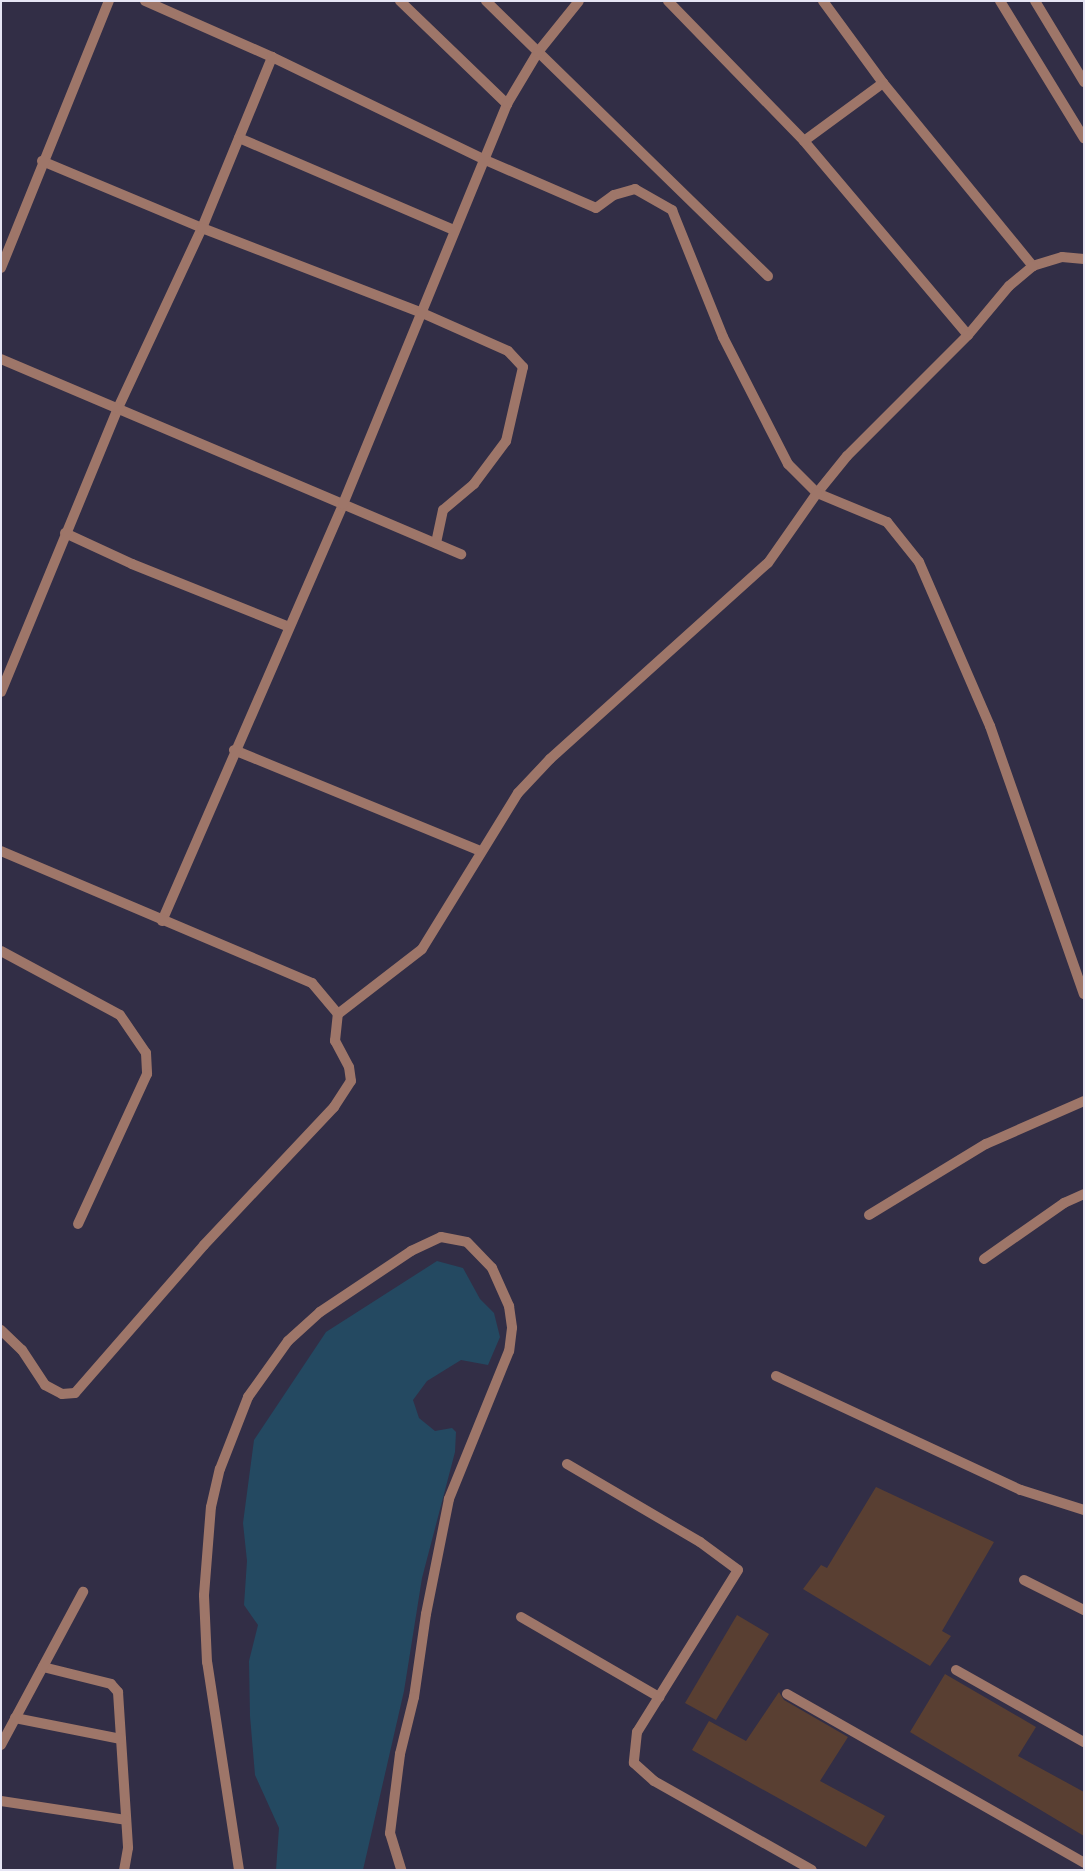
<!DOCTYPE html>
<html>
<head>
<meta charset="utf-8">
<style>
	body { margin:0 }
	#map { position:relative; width:1085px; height:1871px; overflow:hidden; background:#322e46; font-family:"Archivo Narrow",sans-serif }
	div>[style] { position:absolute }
	.water>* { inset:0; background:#244961 }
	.building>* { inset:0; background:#593f32 }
	.service>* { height:10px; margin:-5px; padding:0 5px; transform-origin:5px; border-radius:5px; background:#9e7669 }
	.minor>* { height:10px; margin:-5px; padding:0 5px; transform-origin:5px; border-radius:5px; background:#9e7669 }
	span { translate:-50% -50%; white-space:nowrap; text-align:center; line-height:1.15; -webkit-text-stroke:4.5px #322e46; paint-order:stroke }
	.frame { position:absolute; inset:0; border:2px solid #e6e5f4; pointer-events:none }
</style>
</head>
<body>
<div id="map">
	<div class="water">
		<div style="clip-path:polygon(437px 1261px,463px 1268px,480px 1299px,494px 1313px,500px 1337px,488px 1365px,461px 1360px,427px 1381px,413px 1400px,419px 1418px,435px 1431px,452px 1428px,456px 1432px,455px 1452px,422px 1578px,404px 1691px,363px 1870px,276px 1870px,279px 1828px,255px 1775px,250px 1716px,249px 1661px,258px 1625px,244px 1605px,247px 1561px,243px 1523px,254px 1440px,326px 1332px)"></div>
	</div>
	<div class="building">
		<div style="clip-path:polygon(876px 1487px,994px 1542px,942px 1631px,951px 1636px,930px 1666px,803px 1589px,821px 1565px,827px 1568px)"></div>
		<div style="clip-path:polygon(737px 1615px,769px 1634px,716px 1720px,685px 1703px)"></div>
		<div style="clip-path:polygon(945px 1674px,1036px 1727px,1018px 1756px,1084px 1792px,1084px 1836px,910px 1732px)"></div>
		<div style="clip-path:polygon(779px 1692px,784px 1700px,848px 1737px,820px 1781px,885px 1816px,866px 1847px,692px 1750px,709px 1721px,746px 1741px)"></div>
	</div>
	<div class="service">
		<div style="left:400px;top:1px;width:149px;rotate:43.9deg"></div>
		<div style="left:483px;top:159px;width:123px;rotate:23.4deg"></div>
		<div style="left:596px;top:208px;width:22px;rotate:-36deg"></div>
		<div style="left:614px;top:195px;width:22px;rotate:-16deg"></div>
		<div style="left:635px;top:189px;width:43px;rotate:29.6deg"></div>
		<div style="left:672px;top:210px;width:137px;rotate:68.1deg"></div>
		<div style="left:723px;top:337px;width:143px;rotate:62.9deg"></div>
		<div style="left:788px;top:464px;width:41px;rotate:45deg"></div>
		<div style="left:42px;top:161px;width:173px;rotate:22.7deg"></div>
		<div style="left:65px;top:533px;width:74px;rotate:24.8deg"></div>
		<div style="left:132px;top:564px;width:167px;rotate:21.8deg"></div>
		<div style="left:1px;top:692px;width:307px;rotate:-67.6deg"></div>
		<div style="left:118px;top:408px;width:199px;rotate:-65deg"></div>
		<div style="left:202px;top:228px;width:185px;rotate:-67.7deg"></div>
		<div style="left:234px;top:750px;width:266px;rotate:22.3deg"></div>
		<div style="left:162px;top:921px;width:455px;rotate:-66.5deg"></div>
		<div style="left:1px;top:951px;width:135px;rotate:28.3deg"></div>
		<div style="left:120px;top:1015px;width:46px;rotate:55.6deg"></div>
		<div style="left:146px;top:1053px;width:21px;rotate:87deg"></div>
		<div style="left:147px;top:1074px;width:165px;rotate:114.7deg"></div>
		<div style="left:567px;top:1464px;width:154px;rotate:30.4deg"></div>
		<div style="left:700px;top:1542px;width:47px;rotate:36.4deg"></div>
		<div style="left:738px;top:1570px;width:191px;rotate:121.9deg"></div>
		<div style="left:637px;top:1732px;width:31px;rotate:96deg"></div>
		<div style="left:634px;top:1763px;width:27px;rotate:42deg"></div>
		<div style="left:654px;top:1781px;width:181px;rotate:29.4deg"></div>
		<div style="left:521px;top:1617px;width:160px;rotate:30.1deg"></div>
		<div style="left:43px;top:1667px;width:70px;rotate:14deg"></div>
		<div style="left:111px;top:1684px;width:11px;rotate:49deg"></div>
		<div style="left:118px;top:1692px;width:156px;rotate:86.3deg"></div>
		<div style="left:128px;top:1848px;width:22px;rotate:100deg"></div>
		<div style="left:787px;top:1694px;width:342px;rotate:29.6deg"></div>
		<div style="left:15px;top:1718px;width:108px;rotate:11.2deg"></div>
		<div style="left:1px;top:1745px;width:174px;rotate:-61.8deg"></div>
		<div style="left:1px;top:1801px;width:126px;rotate:8.6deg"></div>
	</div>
	<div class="minor">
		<div style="left:145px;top:1px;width:139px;rotate:23.8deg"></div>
		<div style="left:272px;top:57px;width:234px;rotate:25.8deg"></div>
		<div style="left:486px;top:1px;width:394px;rotate:44.3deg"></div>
		<div style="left:668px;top:1px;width:195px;rotate:45.8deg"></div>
		<div style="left:804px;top:141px;width:254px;rotate:49.8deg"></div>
		<div style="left:823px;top:1px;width:102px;rotate:53.8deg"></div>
		<div style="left:883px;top:83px;width:237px;rotate:50.7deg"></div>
		<div style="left:1000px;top:1px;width:161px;rotate:58.5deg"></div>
		<div style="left:1035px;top:1px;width:95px;rotate:58.8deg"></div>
		<div style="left:239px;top:138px;width:234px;rotate:23.2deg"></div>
		<div style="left:804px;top:141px;width:98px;rotate:-36.3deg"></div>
		<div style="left:202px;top:228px;width:234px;rotate:21.1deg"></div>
		<div style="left:420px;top:312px;width:96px;rotate:23.9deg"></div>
		<div style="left:508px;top:351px;width:22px;rotate:47deg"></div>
		<div style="left:523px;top:367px;width:76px;rotate:102.9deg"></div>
		<div style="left:506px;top:441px;width:54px;rotate:126.7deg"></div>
		<div style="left:474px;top:484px;width:40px;rotate:140deg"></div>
		<div style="left:443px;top:510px;width:34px;rotate:102deg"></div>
		<div style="left:1084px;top:259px;width:22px;rotate:-175deg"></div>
		<div style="left:1062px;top:257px;width:30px;rotate:163deg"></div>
		<div style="left:1033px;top:266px;width:31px;rotate:140deg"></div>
		<div style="left:1009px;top:286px;width:64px;rotate:129.9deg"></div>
		<div style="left:968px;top:335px;width:171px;rotate:135deg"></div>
		<div style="left:847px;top:456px;width:48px;rotate:129deg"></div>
		<div style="left:817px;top:493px;width:76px;rotate:22.5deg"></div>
		<div style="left:887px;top:522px;width:51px;rotate:51.3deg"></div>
		<div style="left:919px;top:562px;width:179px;rotate:66.6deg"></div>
		<div style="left:990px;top:726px;width:284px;rotate:70.7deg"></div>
		<div style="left:1px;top:268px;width:288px;rotate:-68deg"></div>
		<div style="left:1px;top:359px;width:500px;rotate:23deg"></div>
		<div style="left:343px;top:504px;width:432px;rotate:-67.7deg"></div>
		<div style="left:507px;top:104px;width:61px;rotate:-59.2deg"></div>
		<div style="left:538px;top:52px;width:65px;rotate:-51.2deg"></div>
		<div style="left:1px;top:851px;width:338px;rotate:23deg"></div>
		<div style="left:312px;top:983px;width:40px;rotate:50deg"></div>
		<div style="left:338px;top:1014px;width:106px;rotate:-37.7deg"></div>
		<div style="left:422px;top:949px;width:183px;rotate:-58.4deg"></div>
		<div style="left:518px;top:793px;width:47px;rotate:-46.7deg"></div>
		<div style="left:550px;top:759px;width:293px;rotate:-42deg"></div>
		<div style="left:768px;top:563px;width:85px;rotate:-55deg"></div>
		<div style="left:869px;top:1215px;width:137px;rotate:-31.3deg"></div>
		<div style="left:986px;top:1144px;width:107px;rotate:-23.7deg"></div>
		<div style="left:984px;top:1259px;width:98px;rotate:-35deg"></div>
		<div style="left:1064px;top:1203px;width:22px;rotate:-24deg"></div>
		<div style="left:1px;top:1330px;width:29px;rotate:44deg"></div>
		<div style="left:22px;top:1350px;width:42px;rotate:56.7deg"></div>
		<div style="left:45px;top:1385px;width:19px;rotate:28deg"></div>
		<div style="left:62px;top:1394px;width:13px;rotate:-4deg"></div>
		<div style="left:75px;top:1393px;width:196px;rotate:-48.9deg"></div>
		<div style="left:204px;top:1245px;width:190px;rotate:-46.7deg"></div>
		<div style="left:334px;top:1107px;width:31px;rotate:-57deg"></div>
		<div style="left:351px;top:1081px;width:14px;rotate:-98deg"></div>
		<div style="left:349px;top:1067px;width:30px;rotate:-118deg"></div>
		<div style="left:335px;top:1041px;width:27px;rotate:-84deg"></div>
		<div style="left:776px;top:1376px;width:270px;rotate:25deg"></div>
		<div style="left:1021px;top:1490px;width:66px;rotate:17.6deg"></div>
		<div style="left:1024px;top:1580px;width:67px;rotate:26.6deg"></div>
		<div style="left:956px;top:1670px;width:147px;rotate:29.4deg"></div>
		<div style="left:239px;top:1870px;width:210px;rotate:-98.7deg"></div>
		<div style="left:207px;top:1662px;width:67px;rotate:-92.6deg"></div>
		<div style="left:204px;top:1595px;width:88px;rotate:-85.5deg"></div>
		<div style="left:211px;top:1507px;width:39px;rotate:-77deg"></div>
		<div style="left:220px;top:1469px;width:77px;rotate:-68.7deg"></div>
		<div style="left:248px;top:1397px;width:69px;rotate:-54.5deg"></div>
		<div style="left:288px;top:1341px;width:43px;rotate:-42.2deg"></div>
		<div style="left:320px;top:1312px;width:110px;rotate:-33.8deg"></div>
		<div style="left:411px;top:1251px;width:33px;rotate:-25deg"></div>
		<div style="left:441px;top:1237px;width:26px;rotate:11deg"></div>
		<div style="left:467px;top:1242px;width:36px;rotate:46deg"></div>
		<div style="left:492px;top:1268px;width:42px;rotate:65.9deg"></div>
		<div style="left:509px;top:1306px;width:22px;rotate:82deg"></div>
		<div style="left:512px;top:1328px;width:23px;rotate:97deg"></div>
		<div style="left:509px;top:1351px;width:160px;rotate:112.1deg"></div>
		<div style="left:449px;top:1499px;width:117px;rotate:101.3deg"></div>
		<div style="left:426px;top:1614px;width:84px;rotate:98.2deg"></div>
		<div style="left:414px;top:1697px;width:59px;rotate:103.8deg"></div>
		<div style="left:400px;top:1754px;width:80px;rotate:97.2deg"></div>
		<div style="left:390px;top:1833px;width:39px;rotate:73deg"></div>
	</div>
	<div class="frame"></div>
</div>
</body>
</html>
